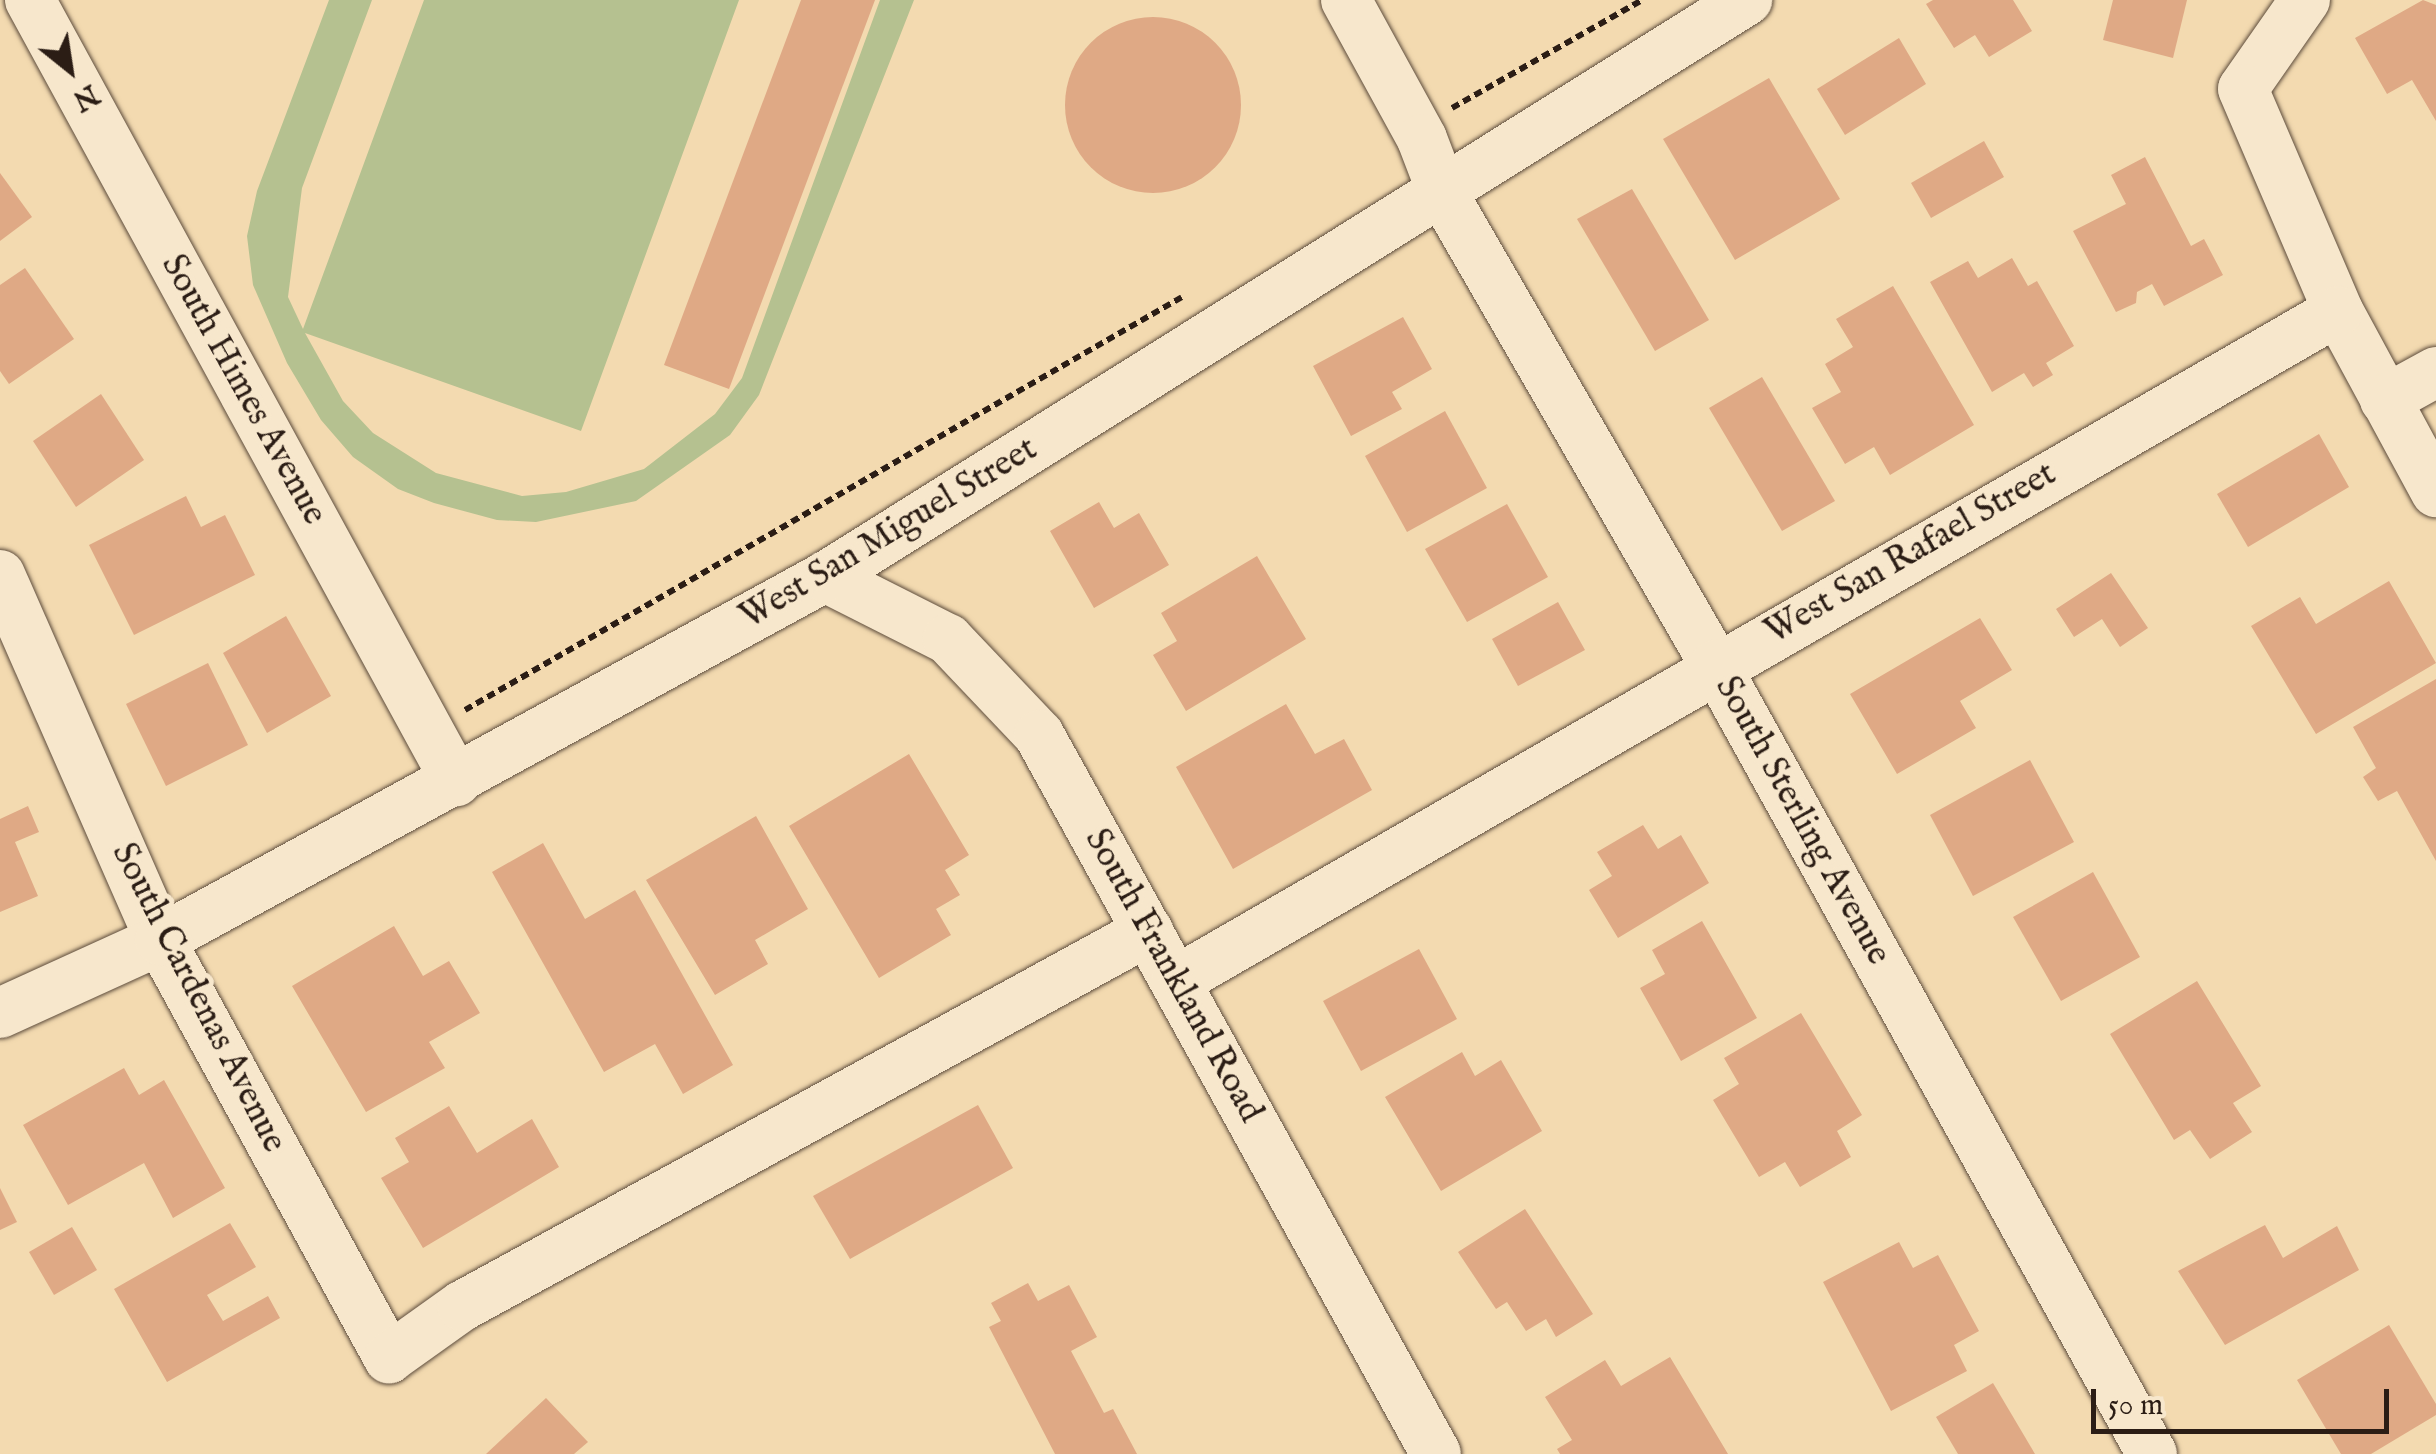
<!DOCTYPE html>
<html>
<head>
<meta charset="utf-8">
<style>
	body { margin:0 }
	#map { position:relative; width:2436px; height:1454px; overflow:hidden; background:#f3dab0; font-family:"IM FELL English",serif }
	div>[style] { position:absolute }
	.green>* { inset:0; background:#b5c190 }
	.building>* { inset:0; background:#dfa985 }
	.round { border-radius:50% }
	.path>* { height:6px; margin-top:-3px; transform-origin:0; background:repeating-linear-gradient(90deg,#2b1d15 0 8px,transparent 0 13px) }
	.roads { filter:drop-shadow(0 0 2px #5d4c3c) drop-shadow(0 0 2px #5d4c3c) }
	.minor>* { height:50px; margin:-25px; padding:0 25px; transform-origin:25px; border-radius:25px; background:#f7e7cc }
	span { translate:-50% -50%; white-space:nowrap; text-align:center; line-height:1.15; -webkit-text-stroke:10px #f7e7cc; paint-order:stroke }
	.street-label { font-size:35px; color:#2b1d15 }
	.north { position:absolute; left:20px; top:20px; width:100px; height:100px; -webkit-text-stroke:8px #f7e7cc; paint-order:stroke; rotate:150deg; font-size:28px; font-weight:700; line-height:40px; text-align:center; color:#2b1d15 }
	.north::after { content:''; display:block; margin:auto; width:35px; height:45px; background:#2b1d15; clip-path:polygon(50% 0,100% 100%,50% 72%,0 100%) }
	.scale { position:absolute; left:2091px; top:1389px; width:298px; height:45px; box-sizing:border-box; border:5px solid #2b1d15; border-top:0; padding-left:12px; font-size:30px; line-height:35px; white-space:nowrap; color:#2b1d15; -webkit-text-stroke:8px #f7e7cc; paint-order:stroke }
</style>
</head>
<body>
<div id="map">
	<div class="green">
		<div style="clip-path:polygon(329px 0,372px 0,302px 188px,288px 297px,303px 329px,424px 0,739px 0,581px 431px,305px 333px,343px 401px,373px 433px,436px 473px,522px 496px,566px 492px,644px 469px,715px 414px,742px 378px,880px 0,914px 0,759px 395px,730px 435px,636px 501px,536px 522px,497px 520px,434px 503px,398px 489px,353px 457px,321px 420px,287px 363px,253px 285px,247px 236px,257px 191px)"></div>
	</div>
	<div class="building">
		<div style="clip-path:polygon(801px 0,875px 0,729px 389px,664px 365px)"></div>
		<div style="clip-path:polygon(1933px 0,2013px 0,2032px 31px,1989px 57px,1975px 35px,1954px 48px,1926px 4px)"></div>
		<div style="clip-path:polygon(2113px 0,2187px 0,2173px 58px,2103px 40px)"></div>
		<div style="clip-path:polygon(2423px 0,2436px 5px,2436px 121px,2412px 80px,2387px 94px,2355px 38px)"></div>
		<div class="round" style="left:1065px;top:17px;width:176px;height:176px"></div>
		<div style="clip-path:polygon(1899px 38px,1926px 84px,1845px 135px,1817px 89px)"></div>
		<div style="clip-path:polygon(1769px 78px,1840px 199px,1735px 260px,1663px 139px)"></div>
		<div style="clip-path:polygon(1984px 141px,2004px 177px,1931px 218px,1911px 183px)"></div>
		<div style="clip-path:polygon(2145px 157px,2191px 246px,2204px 239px,2223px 275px,2164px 306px,2152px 284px,2137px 292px,2136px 303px,2116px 312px,2073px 231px,2126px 204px,2111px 175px)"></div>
		<div style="clip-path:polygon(0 173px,32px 217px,0 241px)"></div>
		<div style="clip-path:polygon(1632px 189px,1709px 320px,1655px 351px,1577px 219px)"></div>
		<div style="clip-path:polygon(2012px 258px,2028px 286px,2037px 281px,2074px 346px,2046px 363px,2053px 375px,2033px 387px,2024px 373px,1992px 392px,1930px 282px,1968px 261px,1978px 278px)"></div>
		<div style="clip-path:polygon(25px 268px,74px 339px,9px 384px,0 371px,0 285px)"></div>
		<div style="clip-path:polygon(1893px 286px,1974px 425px,1890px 475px,1874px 447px,1845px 464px,1812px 408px,1841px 392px,1825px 364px,1853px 347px,1836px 319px)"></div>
		<div style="clip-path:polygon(1403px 317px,1432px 369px,1392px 392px,1402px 409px,1351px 436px,1313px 366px)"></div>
		<div style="clip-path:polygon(1762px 377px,1835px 501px,1782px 531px,1709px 408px)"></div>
		<div style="clip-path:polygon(101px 394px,144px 460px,76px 507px,33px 441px)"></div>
		<div style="clip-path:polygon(1445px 411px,1487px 488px,1407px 532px,1365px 456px)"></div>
		<div style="clip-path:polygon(2319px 434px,2349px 487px,2248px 547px,2217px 494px)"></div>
		<div style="clip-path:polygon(186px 496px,201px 527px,225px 515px,255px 575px,134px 635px,89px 545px)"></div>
		<div style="clip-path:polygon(1099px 502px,1114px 528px,1139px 513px,1169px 565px,1094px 608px,1050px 531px)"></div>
		<div style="clip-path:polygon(1507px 504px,1548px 577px,1467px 622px,1425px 549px)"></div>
		<div style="clip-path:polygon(1257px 556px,1306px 639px,1186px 711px,1153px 655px,1177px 641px,1161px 613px)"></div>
		<div style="clip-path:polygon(2111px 573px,2148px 628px,2120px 647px,2102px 619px,2074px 637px,2056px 609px)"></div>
		<div style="clip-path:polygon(2389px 581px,2436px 663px,2316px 734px,2251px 626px,2300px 597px,2316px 624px)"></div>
		<div style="clip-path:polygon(1558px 602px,1585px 650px,1518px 686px,1492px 639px)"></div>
		<div style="clip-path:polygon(286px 616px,331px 696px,267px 733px,223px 653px)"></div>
		<div style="clip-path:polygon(1980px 618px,2012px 670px,1960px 701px,1976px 728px,1897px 774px,1850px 694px)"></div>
		<div style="clip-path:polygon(208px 663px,248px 745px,166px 786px,126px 704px)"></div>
		<div style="clip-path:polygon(2436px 679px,2436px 861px,2397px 791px,2378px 801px,2363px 777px,2376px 768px,2353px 727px)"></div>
		<div style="clip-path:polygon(1286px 704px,1315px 754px,1344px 739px,1372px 790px,1233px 869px,1176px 767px)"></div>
		<div style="clip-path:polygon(909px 754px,969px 855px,945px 870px,960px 895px,936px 909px,951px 935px,879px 978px,789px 826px)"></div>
		<div style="clip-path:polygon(2030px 760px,2074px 842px,1973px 896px,1930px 815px)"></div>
		<div style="clip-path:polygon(28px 806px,39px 832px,15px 842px,38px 896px,0 912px,0 819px)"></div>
		<div style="clip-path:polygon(756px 816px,808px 909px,755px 940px,768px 964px,715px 995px,646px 880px)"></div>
		<div style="clip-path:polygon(1643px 825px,1658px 849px,1681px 835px,1709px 883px,1618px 938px,1589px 890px,1612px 876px,1597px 852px)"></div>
		<div style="clip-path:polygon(543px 843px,585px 919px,635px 890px,733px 1065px,683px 1094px,655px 1044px,604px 1072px,492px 872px)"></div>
		<div style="clip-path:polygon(2093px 872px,2140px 957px,2061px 1001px,2013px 917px)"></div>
		<div style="clip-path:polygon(1702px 921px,1757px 1018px,1681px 1061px,1640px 988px,1665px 974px,1652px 950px)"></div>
		<div style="clip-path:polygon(394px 926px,423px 976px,449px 961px,480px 1013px,429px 1042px,445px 1068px,366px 1112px,292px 986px)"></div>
		<div style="clip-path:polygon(1419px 949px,1457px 1019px,1361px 1071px,1323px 1001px)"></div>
		<div style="clip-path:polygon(2197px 981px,2261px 1086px,2233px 1103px,2252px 1132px,2210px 1159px,2190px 1130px,2174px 1140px,2110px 1034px)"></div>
		<div style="clip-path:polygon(1801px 1013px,1862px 1115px,1837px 1131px,1851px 1157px,1800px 1187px,1785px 1162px,1759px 1177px,1713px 1100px,1739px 1084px,1724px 1058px)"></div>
		<div style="clip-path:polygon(1462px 1052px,1475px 1076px,1501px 1060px,1542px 1131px,1441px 1191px,1385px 1097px)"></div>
		<div style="clip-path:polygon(124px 1068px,139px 1095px,164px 1080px,225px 1188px,173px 1218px,144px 1163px,68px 1205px,23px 1125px)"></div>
		<div style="clip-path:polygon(978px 1105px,1013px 1168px,850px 1259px,813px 1196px)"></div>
		<div style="clip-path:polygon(449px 1106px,477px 1153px,532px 1119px,559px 1167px,423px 1248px,381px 1178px,409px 1162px,395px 1138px)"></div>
		<div style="clip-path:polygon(0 1188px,17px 1222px,0 1230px)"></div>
		<div style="clip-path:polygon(1525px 1209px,1593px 1314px,1556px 1337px,1546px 1319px,1526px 1331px,1507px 1302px,1496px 1309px,1458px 1252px)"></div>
		<div style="clip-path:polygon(230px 1223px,256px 1267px,207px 1295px,223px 1321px,268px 1296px,280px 1318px,167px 1382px,114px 1289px)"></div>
		<div style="clip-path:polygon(2265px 1225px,2283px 1258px,2337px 1226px,2359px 1270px,2225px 1345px,2178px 1271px)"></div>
		<div style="clip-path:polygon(72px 1227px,97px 1270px,54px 1295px,29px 1252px)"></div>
		<div style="clip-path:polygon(1899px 1242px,1913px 1268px,1938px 1255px,1979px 1331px,1954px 1345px,1967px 1371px,1891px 1411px,1823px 1282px)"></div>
		<div style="clip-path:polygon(1028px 1283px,1038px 1301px,1069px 1285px,1097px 1337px,1071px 1351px,1104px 1413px,1113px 1409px,1137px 1454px,1055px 1454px,989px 1327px,1001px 1321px,991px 1303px)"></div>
		<div style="clip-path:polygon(2389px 1325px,2436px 1404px,2436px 1415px,2371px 1454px,2341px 1454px,2297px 1380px)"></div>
		<div style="clip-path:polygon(1670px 1357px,1728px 1454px,1560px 1454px,1557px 1449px,1572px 1440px,1545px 1397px,1605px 1360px,1621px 1386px)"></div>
		<div style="clip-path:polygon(1993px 1383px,2035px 1454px,1958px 1454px,1936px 1417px)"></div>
		<div style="clip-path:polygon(546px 1398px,588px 1442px,574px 1454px,486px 1454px)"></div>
	</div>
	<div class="path">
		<div style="left:1452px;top:108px;width:219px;rotate:-29.6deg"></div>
		<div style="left:465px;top:710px;width:827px;rotate:-29.94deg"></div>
	</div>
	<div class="roads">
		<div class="minor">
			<div style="left:30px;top:0;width:890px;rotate:61.39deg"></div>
			<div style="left:1346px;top:0;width:158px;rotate:61.3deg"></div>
			<div style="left:1422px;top:139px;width:59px;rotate:69.1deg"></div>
			<div style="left:1443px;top:194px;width:544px;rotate:59.99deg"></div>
			<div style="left:1715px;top:665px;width:902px;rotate:61.02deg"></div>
			<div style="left:2305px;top:0;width:108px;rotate:124.9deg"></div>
			<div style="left:2243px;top:89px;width:241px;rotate:66.8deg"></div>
			<div style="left:2338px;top:311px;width:206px;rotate:61.6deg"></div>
			<div style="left:2385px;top:400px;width:58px;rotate:-28.8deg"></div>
			<div style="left:0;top:575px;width:399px;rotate:66.3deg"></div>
			<div style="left:160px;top:940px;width:477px;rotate:61.3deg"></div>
			<div style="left:389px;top:1358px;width:90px;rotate:-35.5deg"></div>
			<div style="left:462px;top:1306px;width:782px;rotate:-28.66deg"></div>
			<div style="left:825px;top:577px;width:138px;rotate:26.8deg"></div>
			<div style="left:948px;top:639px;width:132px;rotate:46.5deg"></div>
			<div style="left:1039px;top:735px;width:821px;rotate:61.09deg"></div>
			<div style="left:1176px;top:981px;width:1341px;rotate:-29.97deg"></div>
			<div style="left:0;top:1013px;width:176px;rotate:-24.5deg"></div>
			<div style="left:160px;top:940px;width:758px;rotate:-28.63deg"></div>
			<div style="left:825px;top:577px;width:1088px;rotate:-32.04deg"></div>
		</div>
	</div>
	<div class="street-label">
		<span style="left:243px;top:390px;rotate:61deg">South Himes Avenue</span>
		<span style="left:889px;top:534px;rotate:-31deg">West San Miguel Street</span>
		<span style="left:1911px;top:554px;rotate:-30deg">West San Rafael Street</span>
		<span style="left:1802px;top:821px;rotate:61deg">South Sterling Avenue</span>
		<span style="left:1173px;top:976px;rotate:61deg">South Frankland Road</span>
		<span style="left:198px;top:998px;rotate:63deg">South Cardenas Avenue</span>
	</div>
	<div class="north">N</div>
	<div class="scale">50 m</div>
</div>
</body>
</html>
